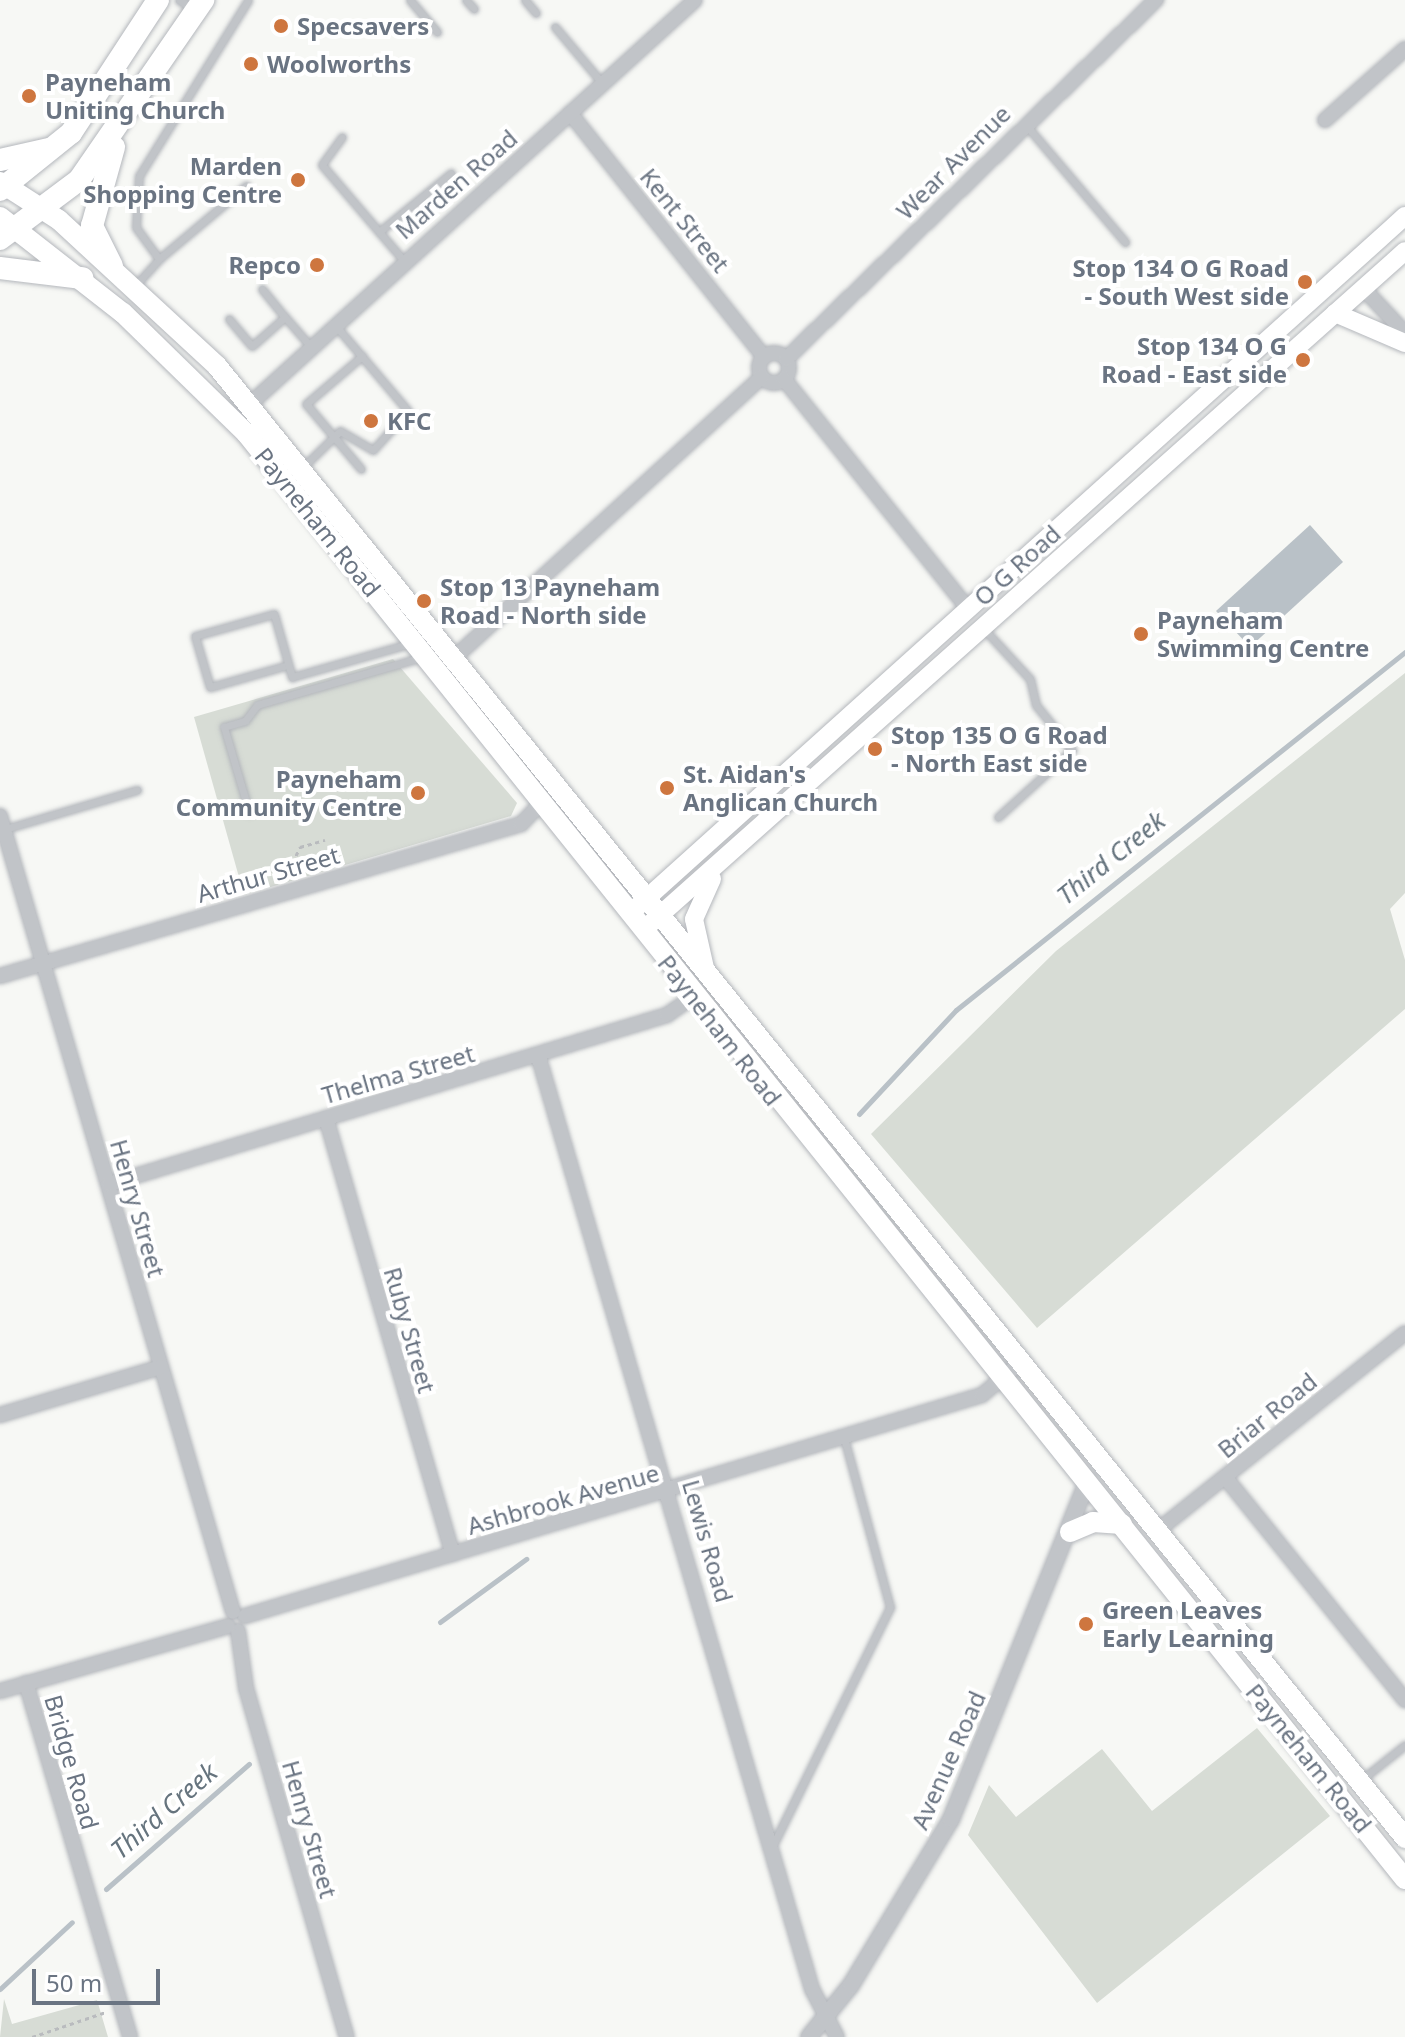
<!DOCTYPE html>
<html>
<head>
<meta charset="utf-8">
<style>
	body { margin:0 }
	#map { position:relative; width:1405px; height:2037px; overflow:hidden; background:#f7f8f5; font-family:"Noto Sans",sans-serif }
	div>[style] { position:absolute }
	.green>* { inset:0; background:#d7dcd5 }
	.water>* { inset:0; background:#b9c1c7 }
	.stream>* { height:5px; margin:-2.5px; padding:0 2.5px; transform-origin:2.5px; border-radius:2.5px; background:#b9c1c7 }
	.path>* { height:3px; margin-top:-1.5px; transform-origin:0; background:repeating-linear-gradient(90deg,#b9bbbe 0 4px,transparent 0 8px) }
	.roads { filter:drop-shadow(0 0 2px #b4b7bc) drop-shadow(0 0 2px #b4b7bc) }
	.service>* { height:7px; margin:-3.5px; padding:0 3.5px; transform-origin:3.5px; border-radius:3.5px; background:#c1c4c8 }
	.minor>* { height:14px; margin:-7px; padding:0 7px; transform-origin:7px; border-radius:7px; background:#c1c4c8 }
	.minor>.ring { margin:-7px; padding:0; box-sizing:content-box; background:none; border:14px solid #c1c4c8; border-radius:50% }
	.tertiary>* { height:16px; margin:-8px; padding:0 8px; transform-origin:8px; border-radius:8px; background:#c1c4c8 }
	.secondary>* { height:18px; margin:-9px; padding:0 9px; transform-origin:9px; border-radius:9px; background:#fff }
	.primary>* { height:20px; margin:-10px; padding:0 10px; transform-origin:10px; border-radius:10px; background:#fff }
	.trunk>* { height:22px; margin:-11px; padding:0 11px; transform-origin:11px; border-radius:11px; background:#fff }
	.dots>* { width:22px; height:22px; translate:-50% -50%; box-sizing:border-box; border:4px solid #fff; border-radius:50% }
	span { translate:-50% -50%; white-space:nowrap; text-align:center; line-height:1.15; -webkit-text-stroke:8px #fff; paint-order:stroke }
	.poi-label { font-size:24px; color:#6a7482; font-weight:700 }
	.left { translate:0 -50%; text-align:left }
	.right { translate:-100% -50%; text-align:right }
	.street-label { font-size:24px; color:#6a7482 }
	.water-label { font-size:26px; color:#66747e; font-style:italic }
	.scale { position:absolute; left:32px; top:1969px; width:128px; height:36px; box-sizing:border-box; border:4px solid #6a7482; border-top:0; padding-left:10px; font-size:24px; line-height:28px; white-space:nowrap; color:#6a7482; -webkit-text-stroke:6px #fff; paint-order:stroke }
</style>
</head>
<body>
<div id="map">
	<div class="green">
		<div style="clip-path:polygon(393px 659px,517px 803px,511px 816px,244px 895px,194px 717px)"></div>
		<div style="clip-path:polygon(1405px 673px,1405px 893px,1390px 909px,1405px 960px,1405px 1009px,1037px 1328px,871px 1134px,1056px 951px)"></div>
		<div style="clip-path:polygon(1257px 1728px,1330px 1816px,1097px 2003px,968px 1835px,989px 1785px,1016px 1817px,1102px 1749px,1152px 1811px)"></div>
		<div style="clip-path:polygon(4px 1999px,12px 2024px,97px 2000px,108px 2037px,0 2037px)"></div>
	</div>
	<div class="water">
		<div style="clip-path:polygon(1310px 525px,1343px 562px,1250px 647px,1216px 611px)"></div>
	</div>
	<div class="stream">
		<div style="left:859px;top:1114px;width:142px;rotate:-47deg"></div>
		<div style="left:956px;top:1010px;width:574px;rotate:-38.57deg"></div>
		<div style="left:440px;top:1622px;width:107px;rotate:-36.2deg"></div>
		<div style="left:106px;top:1889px;width:190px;rotate:-41.2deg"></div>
		<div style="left:0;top:1989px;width:98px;rotate:-42.9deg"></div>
	</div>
	<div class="path">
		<div style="left:285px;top:877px;width:34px;rotate:-63deg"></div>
		<div style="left:300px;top:847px;width:26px;rotate:-16deg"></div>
		<div style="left:32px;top:2037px;width:78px;rotate:-18.7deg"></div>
	</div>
	<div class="roads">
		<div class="service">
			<div style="left:179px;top:0;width:15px;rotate:32deg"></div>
			<div style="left:410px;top:0;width:42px;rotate:49.8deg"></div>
			<div style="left:466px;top:0;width:12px;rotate:48deg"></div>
			<div style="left:525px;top:0;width:17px;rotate:50deg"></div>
			<div style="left:555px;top:27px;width:73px;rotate:50deg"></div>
			<div style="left:1025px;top:124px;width:155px;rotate:49.7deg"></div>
			<div style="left:342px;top:137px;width:34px;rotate:126deg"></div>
			<div style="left:322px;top:165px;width:125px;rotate:49.5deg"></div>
			<div style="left:379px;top:232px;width:93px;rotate:-39.3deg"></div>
			<div style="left:159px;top:259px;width:114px;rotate:-40deg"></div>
			<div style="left:135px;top:286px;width:36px;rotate:-48deg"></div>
			<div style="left:159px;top:259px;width:39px;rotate:-126deg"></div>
			<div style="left:136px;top:227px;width:51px;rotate:-86.6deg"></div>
			<div style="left:139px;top:176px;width:207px;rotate:-58.2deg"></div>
			<div style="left:262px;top:289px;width:36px;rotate:51deg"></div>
			<div style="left:229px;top:319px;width:35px;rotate:50deg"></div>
			<div style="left:252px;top:346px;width:44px;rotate:-41.3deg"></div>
			<div style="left:285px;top:317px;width:40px;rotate:49deg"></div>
			<div style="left:302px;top:468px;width:53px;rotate:-44.2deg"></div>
			<div style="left:340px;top:431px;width:38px;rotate:30deg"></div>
			<div style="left:373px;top:450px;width:52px;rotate:-48.1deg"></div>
			<div style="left:408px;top:411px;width:113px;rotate:-130.3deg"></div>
			<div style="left:361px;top:469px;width:85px;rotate:-130.2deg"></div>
			<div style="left:306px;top:404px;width:74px;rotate:-40.6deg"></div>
			<div style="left:984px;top:629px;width:68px;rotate:47.4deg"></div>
			<div style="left:1030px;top:679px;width:27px;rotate:77deg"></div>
			<div style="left:1036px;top:705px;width:58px;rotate:51.3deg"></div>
			<div style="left:1072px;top:750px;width:100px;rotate:137.8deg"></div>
			<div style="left:288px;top:665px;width:81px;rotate:164.2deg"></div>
			<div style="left:210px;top:687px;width:53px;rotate:-106.4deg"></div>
			<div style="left:195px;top:636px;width:82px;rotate:-15.6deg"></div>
			<div style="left:274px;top:614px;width:66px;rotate:74.1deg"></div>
			<div style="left:292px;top:677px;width:124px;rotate:-15.9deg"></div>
			<div style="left:249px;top:812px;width:89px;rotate:-106.4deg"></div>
			<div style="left:224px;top:727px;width:22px;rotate:-16deg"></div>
			<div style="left:245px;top:721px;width:20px;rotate:-53deg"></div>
			<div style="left:257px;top:705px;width:172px;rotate:-16.2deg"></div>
			<div style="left:5px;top:829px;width:138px;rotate:-16.5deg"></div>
			<div style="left:1361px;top:1780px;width:56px;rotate:-38.5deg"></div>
			<div style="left:773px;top:1845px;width:265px;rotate:-63.8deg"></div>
			<div style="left:890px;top:1607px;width:175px;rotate:-105.2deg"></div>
		</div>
		<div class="minor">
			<div style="left:570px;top:113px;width:312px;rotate:51.5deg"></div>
			<div style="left:1325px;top:120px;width:107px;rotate:-41.6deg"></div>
			<div style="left:1363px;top:288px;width:62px;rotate:47deg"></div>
			<div class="ring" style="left:759px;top:353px;width:16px;height:16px"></div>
			<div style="left:786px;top:359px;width:516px;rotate:-44.14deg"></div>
			<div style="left:784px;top:379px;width:295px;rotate:51.3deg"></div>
			<div style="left:249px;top:405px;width:602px;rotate:-42.24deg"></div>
			<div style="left:454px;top:658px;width:417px;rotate:-42.4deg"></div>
			<div style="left:0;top:816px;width:829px;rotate:73.68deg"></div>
			<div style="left:0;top:976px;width:543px;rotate:-16.26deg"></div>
			<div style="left:521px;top:824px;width:29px;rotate:-46deg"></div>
			<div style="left:538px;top:1055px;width:973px;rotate:73.65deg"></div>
			<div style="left:812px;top:1989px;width:54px;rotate:62.5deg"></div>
			<div style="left:326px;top:1118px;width:454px;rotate:73.8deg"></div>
			<div style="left:109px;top:1184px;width:583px;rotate:-16.85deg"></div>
			<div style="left:667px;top:1015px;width:33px;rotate:-35deg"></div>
			<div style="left:0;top:1415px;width:168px;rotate:-16.6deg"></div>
			<div style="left:1225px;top:1477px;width:287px;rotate:51.1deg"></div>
			<div style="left:1157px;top:1531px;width:317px;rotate:-38.6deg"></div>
			<div style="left:245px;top:1616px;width:769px;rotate:-16.69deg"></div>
			<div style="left:982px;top:1395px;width:50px;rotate:-40.1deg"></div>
			<div style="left:238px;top:1631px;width:58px;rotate:82deg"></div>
			<div style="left:246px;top:1688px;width:363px;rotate:73.9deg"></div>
			<div style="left:26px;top:1683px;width:369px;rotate:73.6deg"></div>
			<div style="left:0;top:1691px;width:237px;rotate:-15.9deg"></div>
		</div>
		<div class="tertiary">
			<div style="left:809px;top:2037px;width:67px;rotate:-51.1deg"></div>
			<div style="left:851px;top:1985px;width:194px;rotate:-58.9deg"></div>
			<div style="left:951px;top:1819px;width:366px;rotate:-68deg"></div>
		</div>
		<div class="secondary">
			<div style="left:1335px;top:313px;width:76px;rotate:23.2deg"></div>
			<div style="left:637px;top:907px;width:1033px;rotate:-41.98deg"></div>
			<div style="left:650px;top:924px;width:1011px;rotate:-41.71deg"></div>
			<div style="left:705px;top:968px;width:50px;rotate:-102.7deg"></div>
			<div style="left:694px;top:919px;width:44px;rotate:-65.8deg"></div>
		</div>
		<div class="primary">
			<div style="left:0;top:182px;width:70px;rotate:32.8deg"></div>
			<div style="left:59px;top:220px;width:215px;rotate:42.7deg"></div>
			<div style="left:217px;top:366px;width:1892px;rotate:51.09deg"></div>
			<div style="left:0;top:217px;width:156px;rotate:38deg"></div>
			<div style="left:123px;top:313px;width:172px;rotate:44.3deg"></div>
			<div style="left:246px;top:433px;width:1853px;rotate:51.29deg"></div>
			<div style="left:1070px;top:1532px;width:25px;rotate:-23deg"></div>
			<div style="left:1093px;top:1522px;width:29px;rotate:4deg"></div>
		</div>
		<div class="trunk">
			<div style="left:0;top:160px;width:50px;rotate:-12.7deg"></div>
			<div style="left:0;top:190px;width:91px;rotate:-38.8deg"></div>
			<div style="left:71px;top:133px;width:159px;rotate:-56.8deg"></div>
			<div style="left:0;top:239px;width:99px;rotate:-36.8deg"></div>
			<div style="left:79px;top:180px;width:219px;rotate:-55.4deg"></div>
			<div style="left:112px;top:266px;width:45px;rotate:-116.6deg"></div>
			<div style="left:92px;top:226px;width:82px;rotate:-74.4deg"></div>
			<div style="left:0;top:268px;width:83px;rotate:7deg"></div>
		</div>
	</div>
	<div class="dots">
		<div style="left:281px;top:26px;background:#ce763f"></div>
		<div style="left:251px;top:64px;background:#ce763f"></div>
		<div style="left:29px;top:96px;background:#ce763f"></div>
		<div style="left:298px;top:180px;background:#ce763f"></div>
		<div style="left:317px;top:265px;background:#ce763f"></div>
		<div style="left:1305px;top:282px;background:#ce763f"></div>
		<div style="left:1303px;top:360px;background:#ce763f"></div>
		<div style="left:371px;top:421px;background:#ce763f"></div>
		<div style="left:424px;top:601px;background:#ce763f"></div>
		<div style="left:1141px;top:634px;background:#ce763f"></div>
		<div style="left:875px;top:749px;background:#ce763f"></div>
		<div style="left:667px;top:788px;background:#ce763f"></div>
		<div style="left:418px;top:793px;background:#ce763f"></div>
		<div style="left:1086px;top:1624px;background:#ce763f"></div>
	</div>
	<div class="poi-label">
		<span class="left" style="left:297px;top:26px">Specsavers</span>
		<span class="left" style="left:267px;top:64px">Woolworths</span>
		<span class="left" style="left:45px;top:96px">Payneham<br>Uniting Church</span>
		<span class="right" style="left:282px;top:180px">Marden<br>Shopping Centre</span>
		<span class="right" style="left:301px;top:265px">Repco</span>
		<span class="right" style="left:1289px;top:282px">Stop 134 O G Road<br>- South West side</span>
		<span class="right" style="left:1287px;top:360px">Stop 134 O G<br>Road - East side</span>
		<span class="left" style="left:387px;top:421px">KFC</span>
		<span class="left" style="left:440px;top:601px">Stop 13 Payneham<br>Road - North side</span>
		<span class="left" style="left:1157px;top:634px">Payneham<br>Swimming Centre</span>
		<span class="left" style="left:891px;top:749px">Stop 135 O G Road<br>- North East side</span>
		<span class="left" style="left:683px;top:788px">St. Aidan's<br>Anglican Church</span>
		<span class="right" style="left:402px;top:793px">Payneham<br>Community Centre</span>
		<span class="left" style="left:1102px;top:1624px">Green Leaves<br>Early Learning</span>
	</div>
	<div class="street-label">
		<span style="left:953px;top:162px;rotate:-45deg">Wear Avenue</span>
		<span style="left:456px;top:184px;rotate:-41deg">Marden Road</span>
		<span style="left:685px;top:220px;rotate:51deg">Kent Street</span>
		<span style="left:318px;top:522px;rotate:51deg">Payneham Road</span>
		<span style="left:1017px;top:565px;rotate:-42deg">O G Road</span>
		<span style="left:268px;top:874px;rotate:-16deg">Arthur Street</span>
		<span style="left:720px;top:1030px;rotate:52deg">Payneham Road</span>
		<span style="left:398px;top:1074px;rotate:-16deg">Thelma Street</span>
		<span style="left:138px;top:1208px;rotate:74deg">Henry Street</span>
		<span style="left:410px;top:1330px;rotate:74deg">Ruby Street</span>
		<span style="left:1267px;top:1415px;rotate:-39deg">Briar Road</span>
		<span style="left:563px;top:1499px;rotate:-16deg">Ashbrook Avenue</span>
		<span style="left:708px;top:1541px;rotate:74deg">Lewis Road</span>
		<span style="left:1309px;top:1758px;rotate:51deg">Payneham Road</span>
		<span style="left:948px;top:1760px;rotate:-66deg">Avenue Road</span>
		<span style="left:72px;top:1762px;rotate:74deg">Bridge Road</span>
		<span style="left:310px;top:1829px;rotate:74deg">Henry Street</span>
	</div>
	<div class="water-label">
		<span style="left:1111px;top:858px;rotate:-39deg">Third Creek</span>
		<span style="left:164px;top:1811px;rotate:-41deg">Third Creek</span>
	</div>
	<div class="scale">50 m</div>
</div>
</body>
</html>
